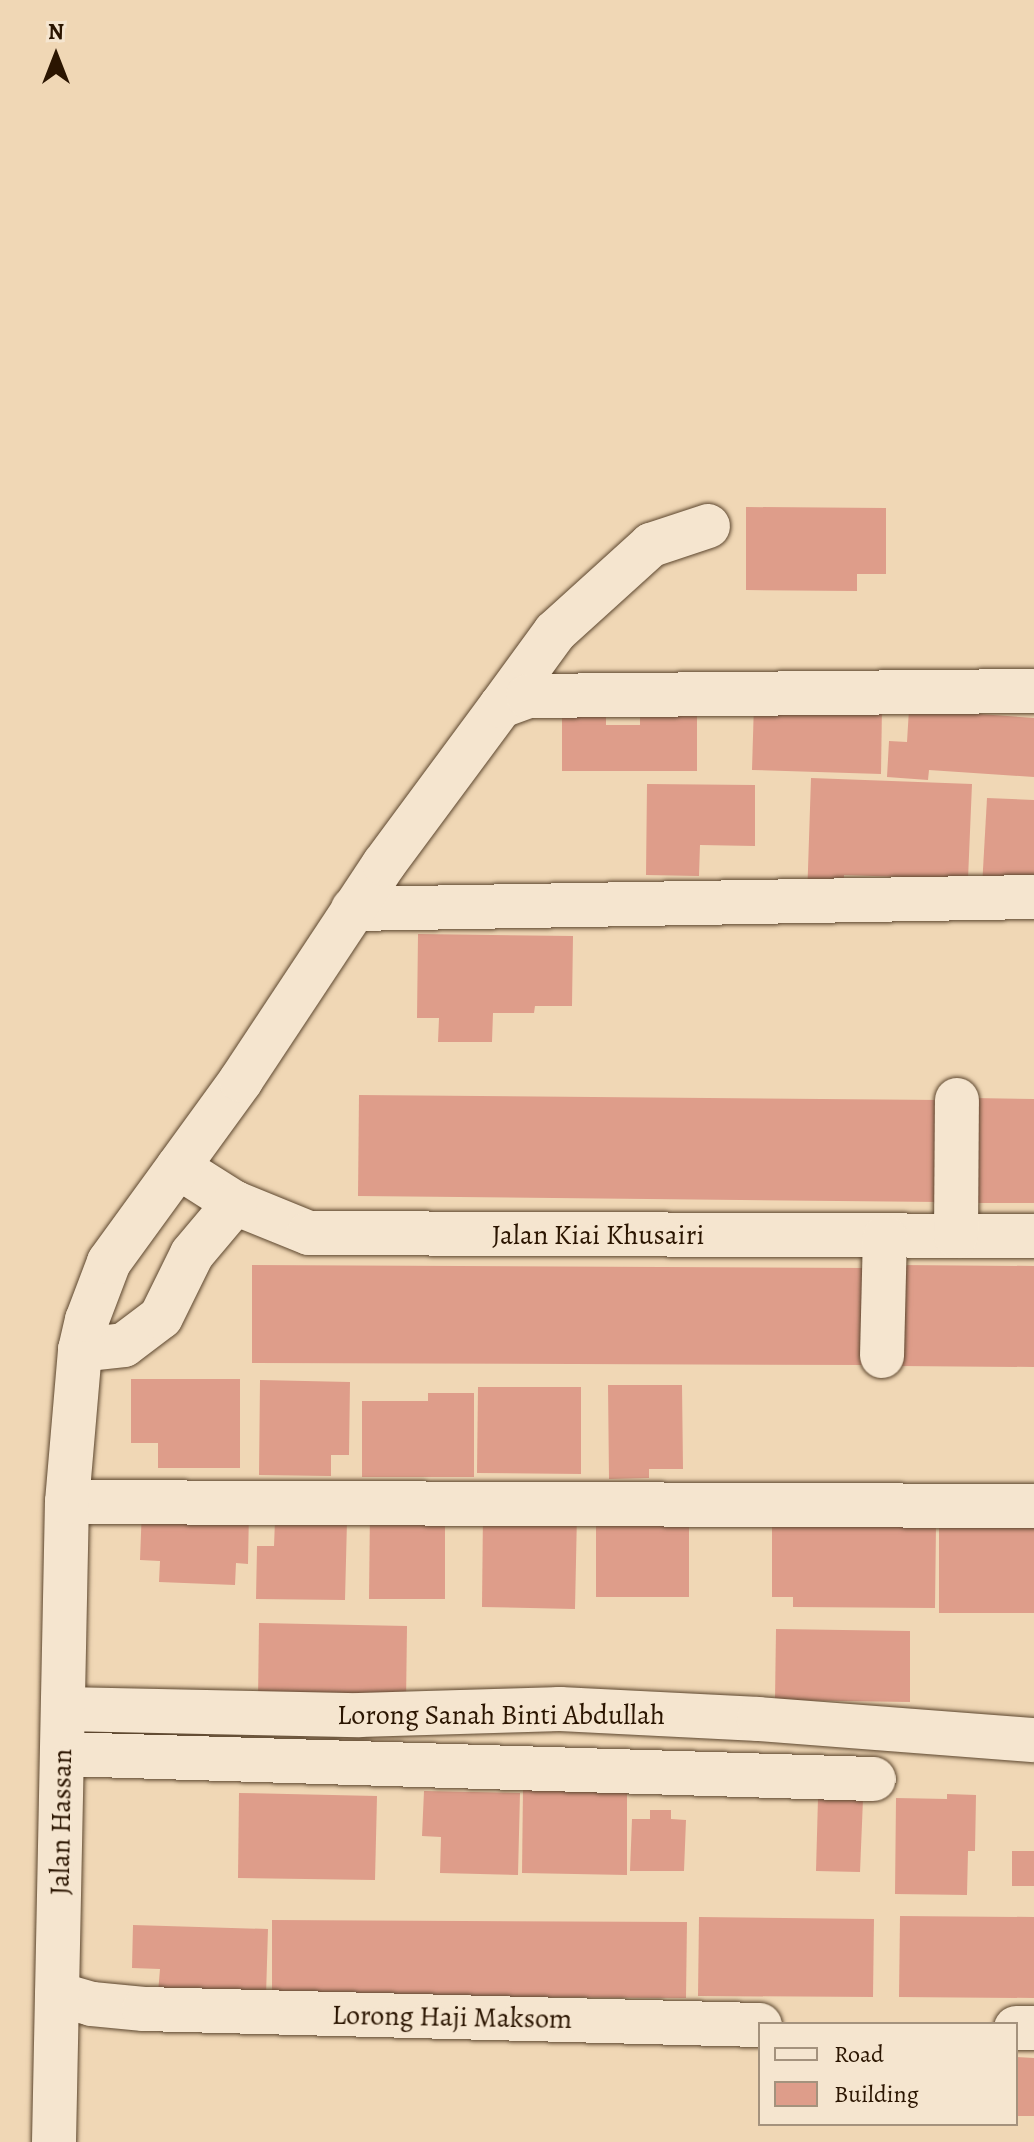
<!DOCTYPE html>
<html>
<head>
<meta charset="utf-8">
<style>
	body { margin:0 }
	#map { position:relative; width:1034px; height:2142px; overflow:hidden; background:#f0d7b5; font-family:Alegreya,serif }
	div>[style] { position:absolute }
	.building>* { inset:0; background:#de9d8a }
	.roads { filter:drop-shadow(0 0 2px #5c462e) drop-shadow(0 0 2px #5c462e) }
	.minor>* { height:44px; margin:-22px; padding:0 22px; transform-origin:22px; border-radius:22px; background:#f5e5cf }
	span { translate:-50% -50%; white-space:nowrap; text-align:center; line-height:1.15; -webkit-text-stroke:8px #f5e5cf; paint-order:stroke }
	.street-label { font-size:28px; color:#2b1501 }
	.legend { position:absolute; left:758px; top:2022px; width:260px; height:104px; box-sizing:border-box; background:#f5e5cf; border:2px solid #a4927d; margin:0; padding:10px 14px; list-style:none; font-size:24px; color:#2b1501 }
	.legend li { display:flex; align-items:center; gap:16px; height:40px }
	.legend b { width:40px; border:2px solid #a4927d }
	.north { position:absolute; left:16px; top:16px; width:80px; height:80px; -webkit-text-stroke:6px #f5e5cf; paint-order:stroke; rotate:0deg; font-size:22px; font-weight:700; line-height:32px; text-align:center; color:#2b1501 }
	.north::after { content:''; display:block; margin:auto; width:28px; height:36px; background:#2b1501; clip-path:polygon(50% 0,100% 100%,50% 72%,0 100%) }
</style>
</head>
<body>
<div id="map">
	<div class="building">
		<div style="clip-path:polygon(746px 507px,886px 508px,886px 574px,857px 574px,857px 591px,746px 590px)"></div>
		<div style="clip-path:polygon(754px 703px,882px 706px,881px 774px,752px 770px)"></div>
		<div style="clip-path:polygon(562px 708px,606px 708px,606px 725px,640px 725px,640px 708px,697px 713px,697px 771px,562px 771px)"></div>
		<div style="clip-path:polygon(909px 709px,1034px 718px,1034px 777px,929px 770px,928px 780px,887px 777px,889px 741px,907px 742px)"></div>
		<div style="clip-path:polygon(811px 778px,972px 784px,967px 903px,933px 878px,844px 875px,843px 900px,807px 899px)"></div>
		<div style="clip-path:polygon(647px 784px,755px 785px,755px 846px,700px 845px,699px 876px,646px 875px)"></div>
		<div style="clip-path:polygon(987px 798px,1034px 800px,1034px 907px,981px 905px)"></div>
		<div style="clip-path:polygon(418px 934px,573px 936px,572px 1006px,535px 1006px,534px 1013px,493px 1013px,492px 1042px,438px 1042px,439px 1018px,417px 1018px)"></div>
		<div style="clip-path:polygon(359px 1095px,941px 1100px,940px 1202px,358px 1196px)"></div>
		<div style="clip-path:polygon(972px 1098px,1034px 1099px,1034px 1203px,971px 1203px)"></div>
		<div style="clip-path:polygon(252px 1265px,869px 1268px,869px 1365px,252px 1363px)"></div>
		<div style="clip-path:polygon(900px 1265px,1034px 1266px,1034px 1367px,899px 1366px)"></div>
		<div style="clip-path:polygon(131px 1379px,240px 1379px,240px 1468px,158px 1468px,158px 1443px,131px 1443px)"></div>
		<div style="clip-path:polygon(260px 1380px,350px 1382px,349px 1455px,331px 1455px,331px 1476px,259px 1475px)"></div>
		<div style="clip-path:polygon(608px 1385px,682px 1385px,683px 1469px,649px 1469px,649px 1478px,609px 1479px)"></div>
		<div style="clip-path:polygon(478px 1387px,581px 1387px,581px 1474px,477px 1473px)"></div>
		<div style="clip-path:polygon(428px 1393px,474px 1393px,474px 1477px,362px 1477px,362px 1401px,428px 1401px)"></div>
		<div style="clip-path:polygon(142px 1507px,249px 1510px,248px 1564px,236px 1563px,235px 1585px,159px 1582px,160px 1561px,140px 1560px)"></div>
		<div style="clip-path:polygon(939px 1508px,1034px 1508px,1034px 1613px,939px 1613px)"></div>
		<div style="clip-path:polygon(370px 1509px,445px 1510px,445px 1599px,369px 1599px)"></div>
		<div style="clip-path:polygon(772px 1509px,936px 1525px,935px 1608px,793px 1607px,793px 1597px,772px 1597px)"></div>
		<div style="clip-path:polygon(483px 1512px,577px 1513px,575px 1609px,482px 1607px)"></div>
		<div style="clip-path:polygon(275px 1520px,347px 1521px,345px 1600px,256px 1599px,257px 1546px,274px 1546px)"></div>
		<div style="clip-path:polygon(596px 1520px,689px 1520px,689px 1597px,596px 1597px)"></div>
		<div style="clip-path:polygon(259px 1623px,407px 1626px,406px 1703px,258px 1700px)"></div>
		<div style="clip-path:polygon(776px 1629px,910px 1631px,910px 1702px,775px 1700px)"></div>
		<div style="clip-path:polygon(523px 1788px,627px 1789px,627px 1875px,522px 1873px)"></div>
		<div style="clip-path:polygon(424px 1791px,520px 1793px,518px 1875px,440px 1873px,441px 1837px,422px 1836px)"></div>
		<div style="clip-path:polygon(239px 1793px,377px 1796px,375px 1880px,238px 1878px)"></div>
		<div style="clip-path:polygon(947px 1794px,976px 1795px,975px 1851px,968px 1851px,967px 1895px,895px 1894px,896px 1798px,947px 1799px)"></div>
		<div style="clip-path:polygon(818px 1798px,863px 1799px,860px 1872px,816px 1871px)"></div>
		<div style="clip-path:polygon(650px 1810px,671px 1810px,671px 1819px,686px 1820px,684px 1871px,630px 1871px,632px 1819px,650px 1819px)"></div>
		<div style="clip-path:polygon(1012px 1851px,1034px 1851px,1034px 1886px,1012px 1886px)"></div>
		<div style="clip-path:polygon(900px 1916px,1034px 1917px,1034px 1998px,899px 1997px)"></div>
		<div style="clip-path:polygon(699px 1917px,874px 1919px,873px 1997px,698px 1996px)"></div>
		<div style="clip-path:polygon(272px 1920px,687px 1922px,686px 1998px,272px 1996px)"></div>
		<div style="clip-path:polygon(133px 1925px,268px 1929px,266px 1996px,158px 1993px,160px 1969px,132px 1968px)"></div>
		<div style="clip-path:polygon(1016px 2057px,1034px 2058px,1034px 2116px,1016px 2116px)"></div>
	</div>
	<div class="roads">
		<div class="minor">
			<div style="left:501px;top:706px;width:92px;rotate:-53.9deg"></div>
			<div style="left:555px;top:632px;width:130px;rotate:-42.2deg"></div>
			<div style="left:651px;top:545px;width:60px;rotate:-18.4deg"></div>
			<div style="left:353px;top:909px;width:681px;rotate:-1.01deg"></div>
			<div style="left:178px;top:1167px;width:67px;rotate:32.3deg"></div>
			<div style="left:235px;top:1203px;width:80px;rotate:22.1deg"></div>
			<div style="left:309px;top:1233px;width:725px;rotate:0.24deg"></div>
			<div style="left:956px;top:1236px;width:136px;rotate:-89.6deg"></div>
			<div style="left:80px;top:1350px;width:44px;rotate:-6.5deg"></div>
			<div style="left:124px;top:1345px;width:46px;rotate:-37.1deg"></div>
			<div style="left:161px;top:1317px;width:70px;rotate:-63.8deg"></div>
			<div style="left:192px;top:1254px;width:67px;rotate:-49.9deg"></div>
			<div style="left:882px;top:1356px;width:119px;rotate:-88.6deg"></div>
			<div style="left:67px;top:1502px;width:967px;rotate:0.24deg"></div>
			<div style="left:64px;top:1709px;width:295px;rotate:1.2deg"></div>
			<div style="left:359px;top:1715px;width:201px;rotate:-1.7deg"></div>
			<div style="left:560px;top:1709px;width:199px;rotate:2.9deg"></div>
			<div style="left:759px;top:1719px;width:276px;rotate:4.4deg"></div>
			<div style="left:63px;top:1754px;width:811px;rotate:1.77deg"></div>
			<div style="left:57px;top:1994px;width:36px;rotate:16deg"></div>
			<div style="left:92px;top:2004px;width:52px;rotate:5.5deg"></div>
			<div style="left:144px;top:2009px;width:616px;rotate:1.49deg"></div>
			<div style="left:1016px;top:2028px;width:18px"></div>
			<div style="left:54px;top:2142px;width:640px;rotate:-88.84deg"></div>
			<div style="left:67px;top:1502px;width:153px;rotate:-85.1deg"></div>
			<div style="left:80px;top:1350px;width:31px;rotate:-77deg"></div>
			<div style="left:87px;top:1320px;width:62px;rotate:-69.2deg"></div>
			<div style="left:109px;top:1262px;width:225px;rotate:-54deg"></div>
			<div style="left:241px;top:1080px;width:259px;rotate:-56.5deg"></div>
			<div style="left:384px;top:864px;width:197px;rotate:-53.5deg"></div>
			<div style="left:501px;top:706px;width:29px;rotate:-20deg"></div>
			<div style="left:528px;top:696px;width:506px;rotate:-0.57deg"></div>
		</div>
	</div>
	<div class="street-label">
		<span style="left:598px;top:1235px">Jalan Kiai Khusairi</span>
		<span style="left:501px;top:1715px">Lorong Sanah Binti Abdullah</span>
		<span style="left:61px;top:1822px;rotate:-89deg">Jalan Hassan</span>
		<span style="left:452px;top:2017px;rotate:1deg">Lorong Haji Maksom</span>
	</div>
	<ul class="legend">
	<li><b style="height:10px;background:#f5e5cf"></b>Road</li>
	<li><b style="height:22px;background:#de9d8a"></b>Building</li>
	</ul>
	<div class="north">N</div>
</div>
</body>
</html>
